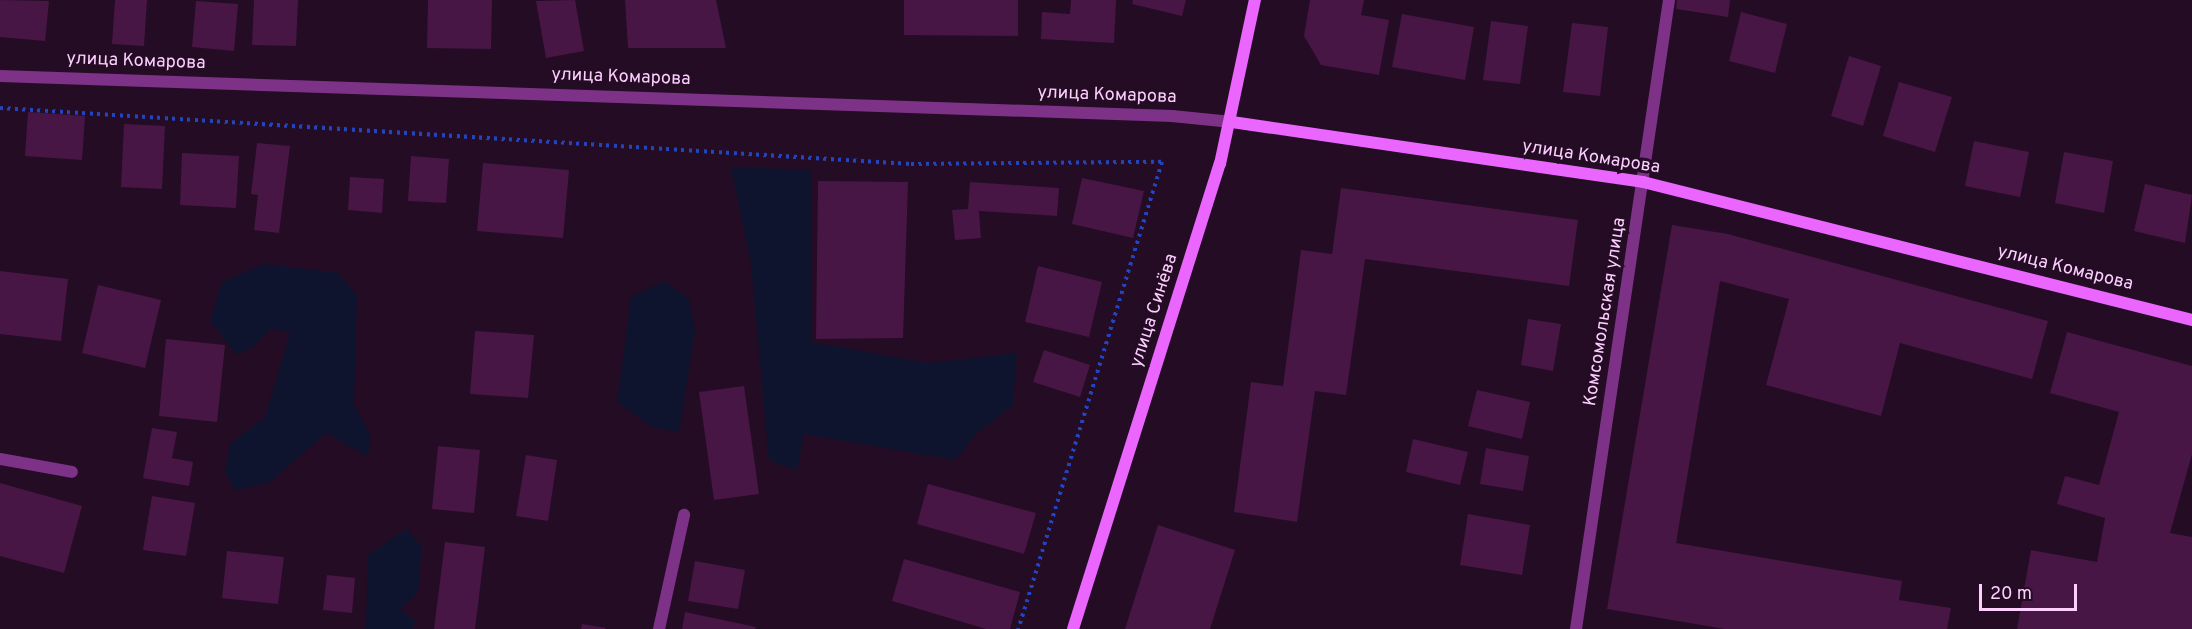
<!DOCTYPE html>
<html>
<head>
<meta charset="utf-8">
<style>
	body { margin:0 }
	#map { position:relative; width:2192px; height:629px; overflow:hidden; background:#240c24; font-family:Overpass,sans-serif }
	div>[style] { position:absolute }
	.green>* { inset:0; background:#0e142e }
	.building>* { inset:0; background:#471644 }
	.path>* { height:4px; margin-top:-2px; transform-origin:0; background:repeating-linear-gradient(90deg,#2244bf 0 3px,transparent 0 7.5px) }
	.lane>* { height:12px; margin:-6px; padding:0 6px; transform-origin:6px; border-radius:6px; background:#7d3288 }
	.street>* { height:12px; margin:-6px; padding:0 6px; transform-origin:6px; border-radius:6px; background:#7d3288 }
	.secondary>* { height:12px; margin:-6px; padding:0 6px; transform-origin:6px; border-radius:6px; background:#eb66ff }
	span { translate:-50% -50%; white-space:nowrap; text-align:center; line-height:1.15; -webkit-text-stroke:6px #240c24; paint-order:stroke }
	.street-label { font-size:18px; color:#fdcfff }
	.scale { position:absolute; left:1979px; top:584px; width:98px; height:27px; box-sizing:border-box; border:3px solid #fdcfff; border-top:0; padding-left:8px; font-size:18px; line-height:21px; white-space:nowrap; color:#fdcfff; -webkit-text-stroke:4px #240c24; paint-order:stroke }
</style>
</head>
<body>
<div id="map">
	<div class="green">
		<div style="clip-path:polygon(731px 167px,811px 170px,812px 342px,928px 363px,1017px 353px,1013px 406px,977px 433px,955px 460px,804px 434px,797px 471px,769px 460px,751px 264px)"></div>
		<div style="clip-path:polygon(264px 264px,338px 273px,357px 296px,354px 404px,370px 435px,368px 457px,326px 433px,270px 482px,235px 491px,225px 471px,230px 444px,265px 417px,290px 333px,271px 328px,254px 346px,237px 355px,210px 321px,222px 282px)"></div>
		<div style="clip-path:polygon(664px 281px,689px 299px,695px 331px,679px 432px,652px 427px,617px 402px,631px 297px)"></div>
		<div style="clip-path:polygon(406px 529px,422px 547px,418px 592px,400px 609px,415px 620px,413px 629px,366px 629px,368px 555px)"></div>
	</div>
	<div class="building">
		<div style="clip-path:polygon(0 0,49px 1px,45px 41px,0 37px)"></div>
		<div style="clip-path:polygon(115px 0,147px 0,144px 46px,112px 44px)"></div>
		<div style="clip-path:polygon(254px 0,298px 0,296px 46px,252px 45px)"></div>
		<div style="clip-path:polygon(428px 0,492px 0,491px 49px,427px 48px)"></div>
		<div style="clip-path:polygon(575px 0,584px 51px,546px 58px,536px 1px)"></div>
		<div style="clip-path:polygon(625px 0,716px 0,726px 48px,628px 48px)"></div>
		<div style="clip-path:polygon(904px 0,1018px 0,1018px 36px,904px 35px)"></div>
		<div style="clip-path:polygon(1071px 0,1116px 0,1114px 43px,1041px 39px,1042px 12px,1070px 14px)"></div>
		<div style="clip-path:polygon(1133px 0,1186px 0,1182px 16px,1132px 4px)"></div>
		<div style="clip-path:polygon(1310px 0,1364px 0,1361px 15px,1389px 20px,1379px 75px,1321px 65px,1304px 36px)"></div>
		<div style="clip-path:polygon(1677px 0,1730px 0,1728px 17px,1676px 9px)"></div>
		<div style="clip-path:polygon(196px 1px,238px 4px,234px 51px,192px 47px)"></div>
		<div style="clip-path:polygon(1741px 12px,1787px 24px,1775px 73px,1729px 61px)"></div>
		<div style="clip-path:polygon(1402px 14px,1474px 27px,1465px 80px,1392px 67px)"></div>
		<div style="clip-path:polygon(1491px 21px,1528px 26px,1520px 84px,1483px 80px)"></div>
		<div style="clip-path:polygon(1572px 23px,1608px 27px,1600px 96px,1563px 92px)"></div>
		<div style="clip-path:polygon(1849px 56px,1881px 66px,1863px 126px,1831px 116px)"></div>
		<div style="clip-path:polygon(1899px 82px,1952px 97px,1935px 152px,1883px 136px)"></div>
		<div style="clip-path:polygon(28px 112px,85px 116px,82px 160px,25px 156px)"></div>
		<div style="clip-path:polygon(124px 124px,165px 126px,162px 189px,121px 187px)"></div>
		<div style="clip-path:polygon(1974px 141px,2029px 152px,2020px 197px,1965px 186px)"></div>
		<div style="clip-path:polygon(257px 143px,290px 146px,279px 233px,254px 230px,258px 195px,251px 194px)"></div>
		<div style="clip-path:polygon(2064px 152px,2113px 161px,2104px 213px,2055px 203px)"></div>
		<div style="clip-path:polygon(182px 153px,239px 156px,236px 208px,180px 205px)"></div>
		<div style="clip-path:polygon(411px 156px,449px 159px,446px 203px,408px 201px)"></div>
		<div style="clip-path:polygon(483px 163px,569px 170px,563px 238px,477px 231px)"></div>
		<div style="clip-path:polygon(350px 177px,384px 179px,382px 213px,348px 210px)"></div>
		<div style="clip-path:polygon(1082px 178px,1144px 191px,1133px 238px,1072px 224px)"></div>
		<div style="clip-path:polygon(818px 181px,908px 182px,903px 338px,816px 339px)"></div>
		<div style="clip-path:polygon(970px 182px,1059px 188px,1057px 216px,979px 211px,981px 238px,955px 240px,952px 210px,968px 209px)"></div>
		<div style="clip-path:polygon(2145px 184px,2192px 195px,2185px 243px,2134px 231px)"></div>
		<div style="clip-path:polygon(1341px 188px,1578px 220px,1569px 286px,1365px 259px,1346px 395px,1315px 391px,1297px 522px,1234px 512px,1251px 382px,1283px 386px,1301px 250px,1332px 254px)"></div>
		<div style="clip-path:polygon(1672px 225px,1728px 234px,2048px 321px,2032px 379px,1900px 343px,1881px 416px,1766px 385px,1789px 299px,1720px 281px,1676px 543px,1902px 581px,1899px 600px,1951px 608px,1947px 629px,1725px 629px,1607px 609px)"></div>
		<div style="clip-path:polygon(1038px 266px,1102px 282px,1089px 337px,1025px 322px)"></div>
		<div style="clip-path:polygon(0 271px,68px 279px,61px 341px,0 334px)"></div>
		<div style="clip-path:polygon(98px 285px,161px 300px,145px 368px,82px 353px)"></div>
		<div style="clip-path:polygon(1528px 319px,1561px 324px,1553px 371px,1521px 365px)"></div>
		<div style="clip-path:polygon(475px 331px,534px 335px,528px 398px,470px 394px)"></div>
		<div style="clip-path:polygon(2067px 332px,2192px 366px,2192px 454px,2170px 533px,2192px 537px,2192px 629px,2017px 629px,2031px 550px,2097px 562px,2105px 518px,2057px 504px,2065px 476px,2099px 485px,2119px 412px,2050px 393px)"></div>
		<div style="clip-path:polygon(166px 339px,225px 345px,217px 422px,159px 416px)"></div>
		<div style="clip-path:polygon(1044px 350px,1090px 365px,1080px 397px,1033px 382px)"></div>
		<div style="clip-path:polygon(744px 386px,759px 494px,714px 500px,699px 392px)"></div>
		<div style="clip-path:polygon(1477px 390px,1530px 402px,1522px 439px,1468px 426px)"></div>
		<div style="clip-path:polygon(152px 428px,177px 432px,172px 458px,193px 462px,189px 486px,143px 478px)"></div>
		<div style="clip-path:polygon(1413px 439px,1468px 452px,1460px 485px,1406px 472px)"></div>
		<div style="clip-path:polygon(438px 446px,480px 450px,474px 513px,432px 509px)"></div>
		<div style="clip-path:polygon(1486px 448px,1529px 456px,1523px 491px,1480px 484px)"></div>
		<div style="clip-path:polygon(526px 455px,557px 460px,548px 521px,516px 516px)"></div>
		<div style="clip-path:polygon(0 483px,82px 506px,64px 573px,0 556px)"></div>
		<div style="clip-path:polygon(928px 484px,1036px 513px,1024px 554px,917px 524px)"></div>
		<div style="clip-path:polygon(152px 496px,195px 503px,186px 556px,143px 550px)"></div>
		<div style="clip-path:polygon(1468px 514px,1530px 525px,1522px 575px,1460px 565px)"></div>
		<div style="clip-path:polygon(1158px 525px,1235px 550px,1210px 629px,1125px 629px)"></div>
		<div style="clip-path:polygon(445px 542px,485px 547px,475px 629px,434px 629px)"></div>
		<div style="clip-path:polygon(227px 551px,284px 557px,278px 604px,222px 598px)"></div>
		<div style="clip-path:polygon(904px 559px,1020px 592px,1010px 629px,986px 629px,892px 601px)"></div>
		<div style="clip-path:polygon(695px 561px,745px 570px,738px 609px,688px 601px)"></div>
		<div style="clip-path:polygon(327px 575px,355px 578px,352px 613px,323px 610px)"></div>
		<div style="clip-path:polygon(685px 612px,756px 627px,755px 629px,682px 629px)"></div>
		<div style="clip-path:polygon(582px 624px,606px 628px,605px 629px,581px 629px)"></div>
	</div>
	<div class="path">
		<div style="left:0;top:108px;width:913px;rotate:3.52deg"></div>
		<div style="left:911px;top:164px;width:251px;rotate:-0.5deg"></div>
		<div style="left:1162px;top:162px;width:489px;rotate:107.1deg"></div>
	</div>
	<div class="lane">
		<div style="left:0;top:459px;width:73px;rotate:10.2deg"></div>
		<div style="left:659px;top:629px;width:117px;rotate:-77.6deg"></div>
	</div>
	<div class="street">
		<div style="left:0;top:76px;width:1173px;rotate:1.95deg"></div>
		<div style="left:1172px;top:116px;width:60px;rotate:5.7deg"></div>
		<div style="left:1576px;top:629px;width:636px;rotate:-81.59deg"></div>
	</div>
	<div class="secondary">
		<div style="left:1232px;top:122px;width:415px;rotate:8.3deg"></div>
		<div style="left:1643px;top:182px;width:566px;rotate:14.11deg"></div>
		<div style="left:1073px;top:629px;width:488px;rotate:-72.5deg"></div>
		<div style="left:1220px;top:164px;width:168px;rotate:-78deg"></div>
	</div>
	<div class="street-label">
		<span style="left:136px;top:62px;rotate:2deg">улица Комарова</span>
		<span style="left:621px;top:78px;rotate:2deg">улица Комарова</span>
		<span style="left:1107px;top:96px;rotate:2deg">улица Комарова</span>
		<span style="left:1591px;top:158px;rotate:9deg">улица Комарова</span>
		<span style="left:2065px;top:269px;rotate:14deg">улица Комарова</span>
		<span style="left:1155px;top:311px;rotate:-72deg">улица Синёва</span>
		<span style="left:1606px;top:312px;rotate:-81deg">Комсомольская улица</span>
	</div>
	<div class="scale">20 m</div>
</div>
</body>
</html>
